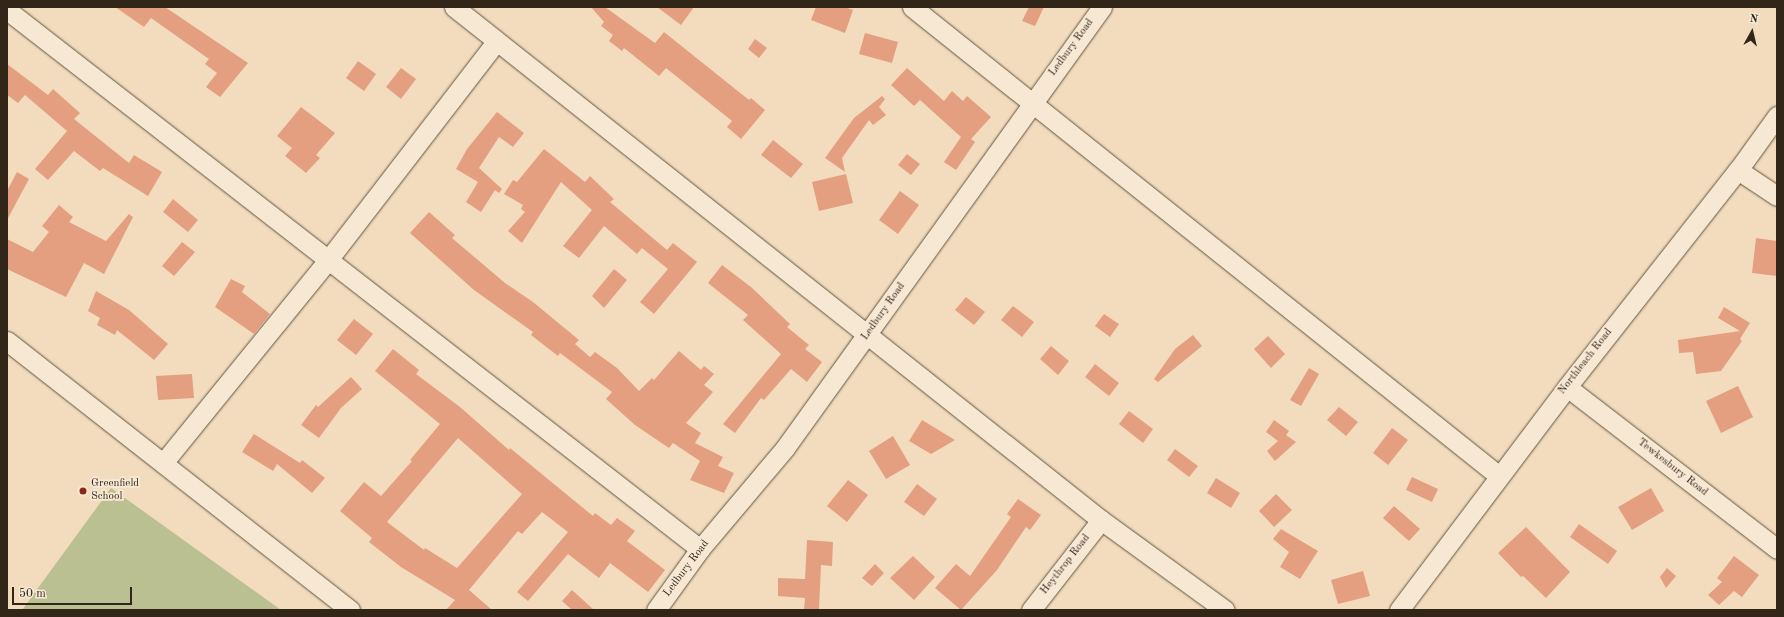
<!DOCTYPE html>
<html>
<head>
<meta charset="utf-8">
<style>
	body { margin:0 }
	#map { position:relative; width:1784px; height:617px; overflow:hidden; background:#f2dcbd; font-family:"Old Standard TT",serif }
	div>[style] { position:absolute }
	.green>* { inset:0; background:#bac091 }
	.building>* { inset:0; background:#e49f80 }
	.roads { filter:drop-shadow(0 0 1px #625441) drop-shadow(0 0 1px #625441) }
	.street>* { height:19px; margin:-9.5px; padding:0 9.5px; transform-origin:9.5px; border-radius:9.5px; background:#f7e8d4 }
	.dots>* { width:11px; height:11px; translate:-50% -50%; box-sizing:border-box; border:2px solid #f7e8d4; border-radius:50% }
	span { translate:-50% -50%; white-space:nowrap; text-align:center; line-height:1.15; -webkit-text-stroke:3.5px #f7e8d4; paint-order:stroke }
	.street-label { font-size:11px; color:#322618 }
	.poi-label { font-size:11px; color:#322618 }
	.left { translate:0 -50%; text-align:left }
	.frame { position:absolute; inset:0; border:8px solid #322618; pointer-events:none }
	.north { position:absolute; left:1732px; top:12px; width:40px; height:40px; -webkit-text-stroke:3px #f7e8d4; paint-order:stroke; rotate:8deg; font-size:11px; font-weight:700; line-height:16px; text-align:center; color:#322618 }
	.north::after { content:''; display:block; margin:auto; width:14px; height:18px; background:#322618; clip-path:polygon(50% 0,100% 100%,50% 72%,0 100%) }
	.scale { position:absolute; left:12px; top:587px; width:120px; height:18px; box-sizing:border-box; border:2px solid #322618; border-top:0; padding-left:5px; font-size:12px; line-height:14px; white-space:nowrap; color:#322618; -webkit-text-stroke:3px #f7e8d4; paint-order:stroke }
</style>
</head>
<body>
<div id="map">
	<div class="green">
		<div style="clip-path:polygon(111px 488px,281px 610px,22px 610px)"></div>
	</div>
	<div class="building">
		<div style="clip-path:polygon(115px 7px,165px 7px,248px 63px,220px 97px,206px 87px,217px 73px,205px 64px,209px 59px,151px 18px,144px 27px)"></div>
		<div style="clip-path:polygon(591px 7px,605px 7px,655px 43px,664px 32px,749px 100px,751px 98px,765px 110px,741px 139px,727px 127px,732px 121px,666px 68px,659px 76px,624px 48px,622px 51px,609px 41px,613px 35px,601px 26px,604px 22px)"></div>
		<div style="clip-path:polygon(657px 7px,694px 7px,681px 25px)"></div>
		<div style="clip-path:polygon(816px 7px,845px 7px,853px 10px,845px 33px,811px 20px)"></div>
		<div style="clip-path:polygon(1029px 7px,1044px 7px,1035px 26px,1022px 21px)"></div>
		<div style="clip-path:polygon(865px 33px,898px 42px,892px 63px,859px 54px)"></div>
		<div style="clip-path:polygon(755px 39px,767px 48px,759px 58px,748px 49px)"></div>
		<div style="clip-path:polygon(358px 61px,376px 74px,364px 91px,346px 78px)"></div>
		<div style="clip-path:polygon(7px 64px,48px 95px,53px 89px,80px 113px,74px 119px,129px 163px,134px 155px,162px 172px,148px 196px,103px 168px,100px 171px,74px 151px,48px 180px,35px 169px,67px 131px,25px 95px,18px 103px,7px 95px)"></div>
		<div style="clip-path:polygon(401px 68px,416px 79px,401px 99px,386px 87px)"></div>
		<div style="clip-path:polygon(907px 68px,944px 101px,952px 91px,963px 101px,967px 96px,991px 117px,971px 139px,975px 142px,956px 170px,944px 162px,961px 137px,920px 100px,914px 106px,891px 85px)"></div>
		<div style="clip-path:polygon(882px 96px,885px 99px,879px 107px,886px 115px,873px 125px,869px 120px,842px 158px,845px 172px,825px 158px,854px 118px)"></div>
		<div style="clip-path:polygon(301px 107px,335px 133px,316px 155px,320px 158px,306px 173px,285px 156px,292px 148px,277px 136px)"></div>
		<div style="clip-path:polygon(497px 112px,524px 133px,513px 147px,499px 137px,479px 168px,502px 189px,499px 193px,495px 190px,481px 212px,466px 202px,478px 182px,456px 169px,467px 149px)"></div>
		<div style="clip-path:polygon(773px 140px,803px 164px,791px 178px,761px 155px)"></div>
		<div style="clip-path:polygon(544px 149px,585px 182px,590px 176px,614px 199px,610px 202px,667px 250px,673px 243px,697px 262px,654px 314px,640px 302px,668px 269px,642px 248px,637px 254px,604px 226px,579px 258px,563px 246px,592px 210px,561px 182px,522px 243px,508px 231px,525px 212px,521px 209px,523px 205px,504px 194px,513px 180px,517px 182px)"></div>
		<div style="clip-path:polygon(907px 154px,920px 164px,911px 175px,898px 165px)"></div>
		<div style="clip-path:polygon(17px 172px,29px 179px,7px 220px,7px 191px)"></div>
		<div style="clip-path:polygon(846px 174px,853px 203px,819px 211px,812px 182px)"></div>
		<div style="clip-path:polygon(900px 191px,919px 205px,898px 234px,879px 220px)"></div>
		<div style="clip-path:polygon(173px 199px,198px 220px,188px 232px,163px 212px)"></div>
		<div style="clip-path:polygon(59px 205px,73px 217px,69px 222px,106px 241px,129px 214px,133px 217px,104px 274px,84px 263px,66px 297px,7px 269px,7px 239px,33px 252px,49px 232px,42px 226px)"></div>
		<div style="clip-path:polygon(429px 212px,455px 235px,452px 238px,505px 283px,533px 302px,579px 340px,575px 344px,590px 357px,595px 352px,617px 368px,639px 391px,652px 378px,654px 380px,679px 351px,701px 370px,704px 366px,714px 374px,704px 385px,713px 392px,686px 423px,701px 433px,695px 443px,723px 457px,718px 466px,734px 473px,724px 493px,690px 480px,700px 461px,673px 443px,669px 448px,635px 425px,606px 399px,612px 392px,560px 353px,558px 356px,531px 335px,533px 332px,474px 290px,410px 233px)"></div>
		<div style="clip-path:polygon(1756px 238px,1777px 241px,1777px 276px,1752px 273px)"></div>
		<div style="clip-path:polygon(182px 242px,195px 252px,174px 276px,162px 266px)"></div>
		<div style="clip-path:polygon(722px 265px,751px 287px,790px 324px,787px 327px,809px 345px,805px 349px,822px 362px,807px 382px,791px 369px,764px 400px,761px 398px,735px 433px,723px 424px,781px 354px,743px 320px,748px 315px,708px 283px)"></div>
		<div style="clip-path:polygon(614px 269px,627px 280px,604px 308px,592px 296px)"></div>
		<div style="clip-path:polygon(231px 279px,245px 286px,242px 292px,270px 314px,254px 334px,215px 307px)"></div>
		<div style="clip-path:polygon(96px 291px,129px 310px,168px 344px,154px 360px,117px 330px,115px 335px,97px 325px,100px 318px,88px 311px)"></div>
		<div style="clip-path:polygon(966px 297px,985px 312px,974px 325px,955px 310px)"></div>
		<div style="clip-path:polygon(1013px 306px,1034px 322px,1022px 337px,1001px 320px)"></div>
		<div style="clip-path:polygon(1724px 307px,1750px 323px,1740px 339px,1742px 341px,1721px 371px,1696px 374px,1693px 352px,1679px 353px,1678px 340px,1740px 331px,1718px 318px)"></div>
		<div style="clip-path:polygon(1104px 314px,1119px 324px,1110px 337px,1095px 326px)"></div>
		<div style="clip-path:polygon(354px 319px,373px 334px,356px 355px,337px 340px)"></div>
		<div style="clip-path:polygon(1193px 335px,1202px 346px,1158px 382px,1154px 379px,1175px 349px)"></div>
		<div style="clip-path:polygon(1268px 336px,1285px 354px,1271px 368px,1254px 349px)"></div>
		<div style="clip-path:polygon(1051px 346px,1069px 361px,1058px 375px,1040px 359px)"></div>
		<div style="clip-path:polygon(evenodd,393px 349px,419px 370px,416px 374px,460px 407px,509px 450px,510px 448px,593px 516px,595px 513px,611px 525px,617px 518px,635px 531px,627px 541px,665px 570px,648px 592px,610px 563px,599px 578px,568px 554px,528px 601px,517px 592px,568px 532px,542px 512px,522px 534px,518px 531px,469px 590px,492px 610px,446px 610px,455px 600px,401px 567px,369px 542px,372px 538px,340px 511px,364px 482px,381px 496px,412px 461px,410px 460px,440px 424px,375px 371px,393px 349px,458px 438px,522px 494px,457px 568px,425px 548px,424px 550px,387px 522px,458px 438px)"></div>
		<div style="clip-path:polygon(1095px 364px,1119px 383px,1109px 396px,1085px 377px)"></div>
		<div style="clip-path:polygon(1309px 368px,1319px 374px,1301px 406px,1290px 400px)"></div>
		<div style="clip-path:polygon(192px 374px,194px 398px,158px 400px,156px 376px)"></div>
		<div style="clip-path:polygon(351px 377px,362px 389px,341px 408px,319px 438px,301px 425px,316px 405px,318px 407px)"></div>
		<div style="clip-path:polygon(1738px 386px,1753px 417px,1721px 433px,1706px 401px)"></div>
		<div style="clip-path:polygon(1339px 407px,1358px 422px,1346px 436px,1327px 420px)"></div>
		<div style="clip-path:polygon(1129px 411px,1153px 429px,1143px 443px,1119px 424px)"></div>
		<div style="clip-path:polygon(922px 420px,955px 440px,931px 454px,909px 441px)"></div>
		<div style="clip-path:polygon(1274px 420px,1289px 431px,1286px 435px,1296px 442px,1275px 461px,1267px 451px,1278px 441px,1266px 432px)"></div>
		<div style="clip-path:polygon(1392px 428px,1408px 440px,1388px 465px,1373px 453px)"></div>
		<div style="clip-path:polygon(254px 434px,300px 463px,302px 460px,325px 478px,312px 493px,277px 464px,273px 471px,242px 452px)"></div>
		<div style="clip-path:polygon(893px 436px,910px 465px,886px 479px,869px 451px)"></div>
		<div style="clip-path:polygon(1175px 449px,1198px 466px,1189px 477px,1167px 460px)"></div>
		<div style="clip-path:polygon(1412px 477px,1438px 489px,1432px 502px,1406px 490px)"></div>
		<div style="clip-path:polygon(1216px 478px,1240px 493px,1231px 508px,1207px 493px)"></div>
		<div style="clip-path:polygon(848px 480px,868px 495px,847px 522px,827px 506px)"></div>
		<div style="clip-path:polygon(917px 484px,937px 499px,924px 516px,904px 502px)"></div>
		<div style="clip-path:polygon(1651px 488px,1664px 511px,1632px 530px,1618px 507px)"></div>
		<div style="clip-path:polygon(1276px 494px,1292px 510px,1274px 527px,1259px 511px)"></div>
		<div style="clip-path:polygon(1018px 499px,1041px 515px,1030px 530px,1026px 527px,997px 570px,961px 610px,935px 588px,956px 564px,970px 576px,1011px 517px,1007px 514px)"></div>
		<div style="clip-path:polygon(1394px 506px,1420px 529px,1409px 541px,1383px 518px)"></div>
		<div style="clip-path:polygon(1579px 524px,1617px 551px,1608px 564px,1570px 537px)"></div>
		<div style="clip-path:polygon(1526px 527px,1570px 572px,1546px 598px,1523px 576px,1521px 577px,1498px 553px)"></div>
		<div style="clip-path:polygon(1281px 529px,1318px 551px,1300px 579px,1280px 567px,1289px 552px,1273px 539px)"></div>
		<div style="clip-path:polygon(807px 540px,833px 542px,832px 566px,821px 565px,819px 610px,804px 610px,805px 598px,778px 596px,778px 578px,805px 579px)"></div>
		<div style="clip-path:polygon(913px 556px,935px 577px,914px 600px,890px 578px)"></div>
		<div style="clip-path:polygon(1734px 556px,1759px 575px,1742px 597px,1734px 591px,1719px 605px,1708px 595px,1722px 582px,1717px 578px)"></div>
		<div style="clip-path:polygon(875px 564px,884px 573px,872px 586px,862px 578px)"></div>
		<div style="clip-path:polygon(1667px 568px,1676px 576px,1666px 588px,1660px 577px)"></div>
		<div style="clip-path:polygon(1363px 571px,1370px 596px,1338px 604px,1331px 580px)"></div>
		<div style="clip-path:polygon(572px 590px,594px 610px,572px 610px,562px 601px)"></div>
	</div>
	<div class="roads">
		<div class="street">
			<div style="left:454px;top:7px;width:826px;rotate:38.41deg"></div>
			<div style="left:1101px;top:520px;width:153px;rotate:36deg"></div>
			<div style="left:912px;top:7px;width:751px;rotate:38.62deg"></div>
			<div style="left:7px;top:10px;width:878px;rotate:37.87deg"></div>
			<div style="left:1738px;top:170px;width:47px;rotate:33.7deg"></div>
			<div style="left:7px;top:341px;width:436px;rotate:38.1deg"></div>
			<div style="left:1567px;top:387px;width:265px;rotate:37.6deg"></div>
			<div style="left:163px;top:463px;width:262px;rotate:-50.9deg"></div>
			<div style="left:328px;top:260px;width:275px;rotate:-52.4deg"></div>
			<div style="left:656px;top:610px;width:75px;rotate:-54.2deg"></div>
			<div style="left:700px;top:549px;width:132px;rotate:-49.9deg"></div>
			<div style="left:785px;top:448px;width:543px;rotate:-54.29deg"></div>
			<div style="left:1031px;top:610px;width:114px;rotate:-52.1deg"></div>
			<div style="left:1399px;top:610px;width:279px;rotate:-53deg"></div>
			<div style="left:1567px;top:387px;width:276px;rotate:-51.8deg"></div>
			<div style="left:1738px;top:170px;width:67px;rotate:-54.2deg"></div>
		</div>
	</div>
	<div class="dots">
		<div style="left:83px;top:491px;background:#8f2418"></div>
	</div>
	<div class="street-label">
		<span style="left:1072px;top:48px;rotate:-54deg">Ledbury Road</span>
		<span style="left:884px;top:312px;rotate:-55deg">Ledbury Road</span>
		<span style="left:1586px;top:362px;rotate:-52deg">Northleach Road</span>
		<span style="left:1672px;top:468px;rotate:38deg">Tewkesbury Road</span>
		<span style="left:1066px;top:565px;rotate:-52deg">Heythrop Road</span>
		<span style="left:687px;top:569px;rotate:-53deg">Ledbury Road</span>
	</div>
	<div class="poi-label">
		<span class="left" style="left:91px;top:491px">Greenfield<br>School</span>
	</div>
	<div class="frame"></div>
	<div class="north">N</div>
	<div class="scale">50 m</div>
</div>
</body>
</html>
